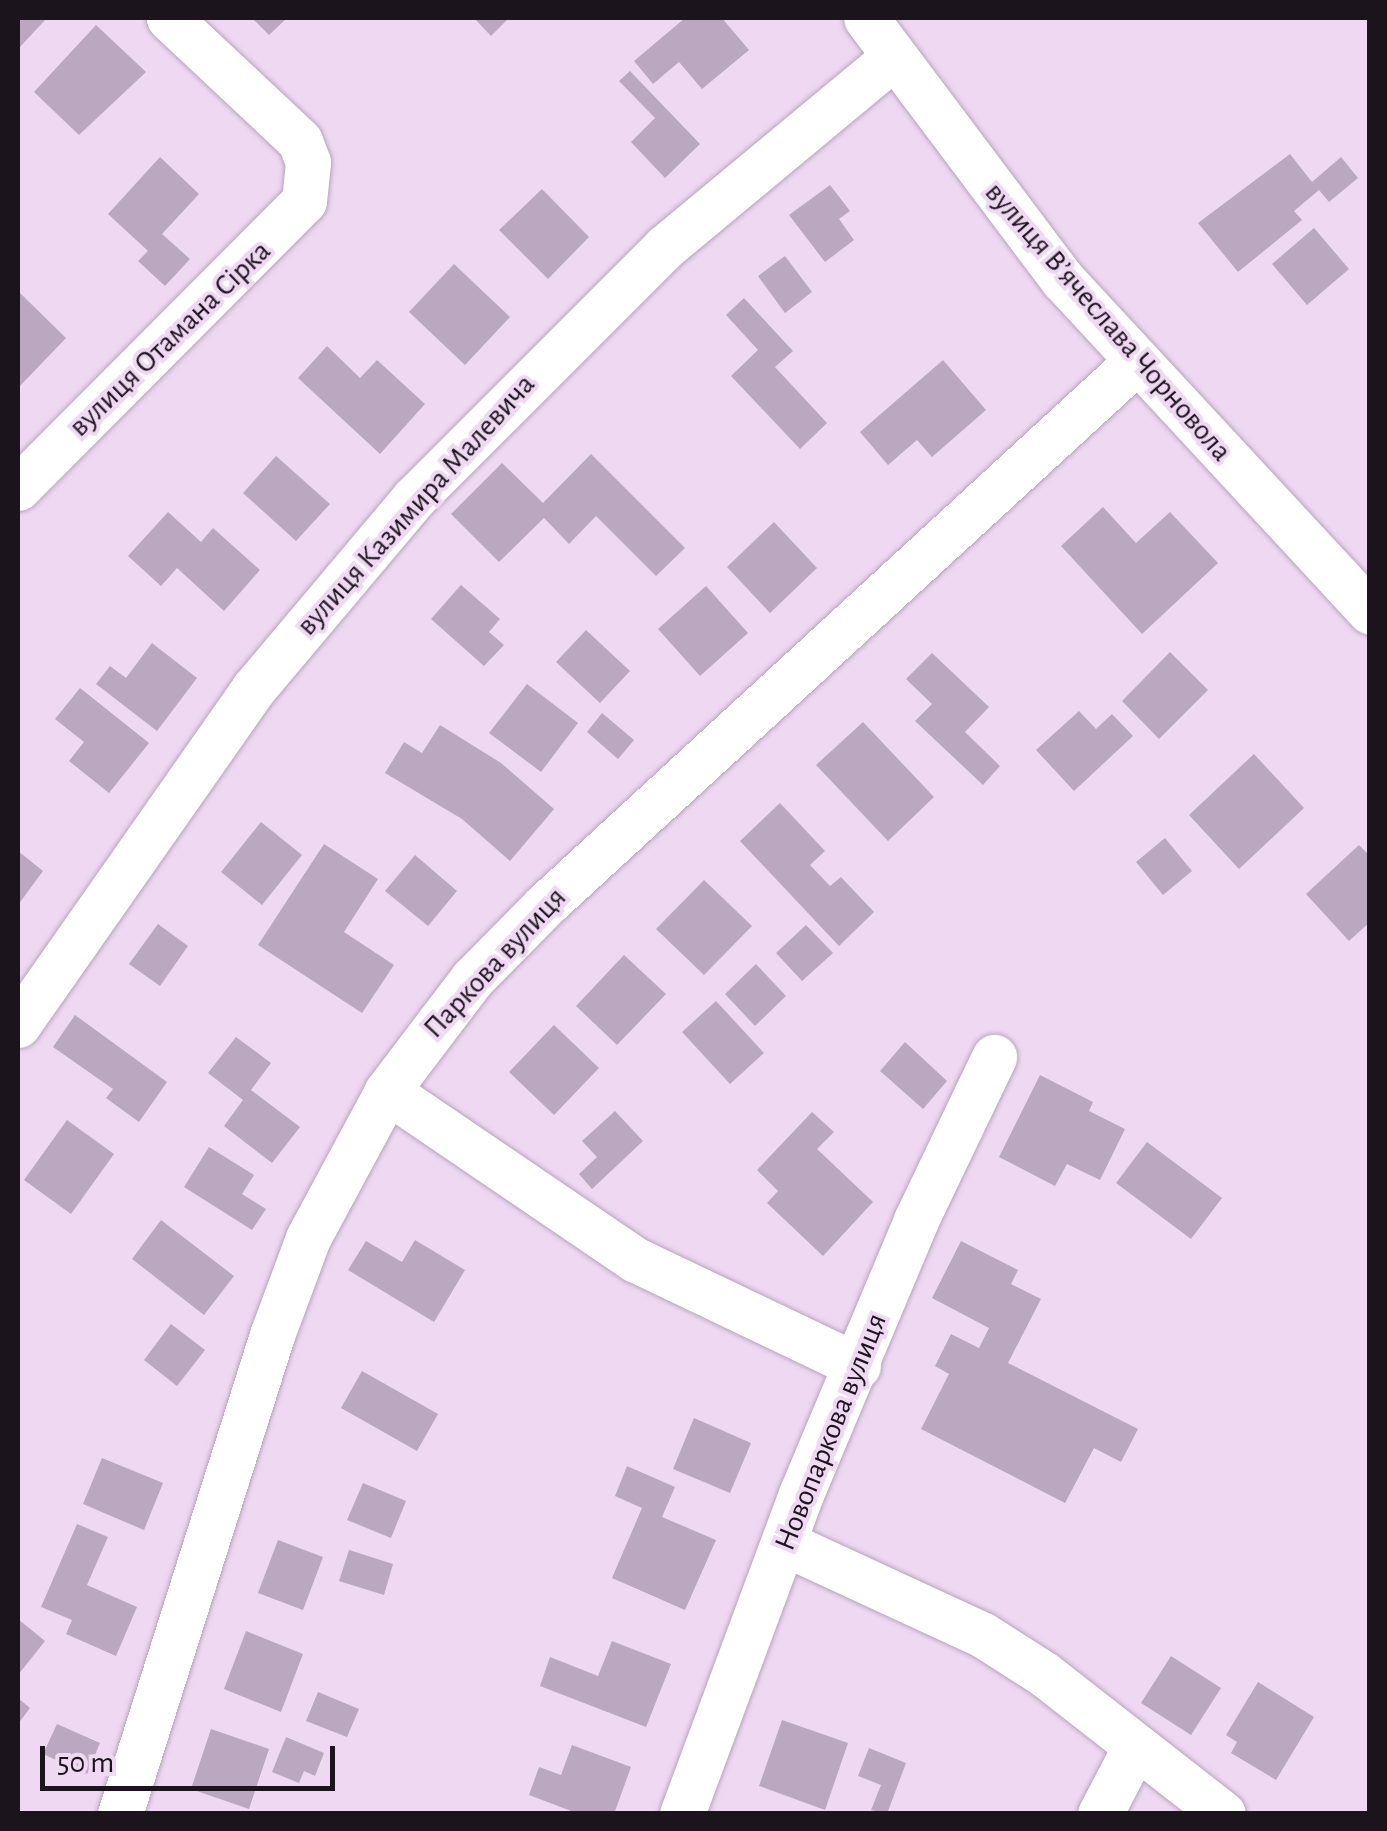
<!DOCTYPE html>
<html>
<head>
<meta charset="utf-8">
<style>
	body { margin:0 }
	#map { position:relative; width:1387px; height:1831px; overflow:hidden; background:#eed8f2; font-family:"Alegreya Sans",sans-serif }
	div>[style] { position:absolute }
	.building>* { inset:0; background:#bca7c0 }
	.roads { filter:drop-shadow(0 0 2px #b8a3bc) drop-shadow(0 0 2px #b8a3bc) }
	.minor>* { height:45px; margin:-22.5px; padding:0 22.5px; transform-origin:22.5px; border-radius:22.5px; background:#fff }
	span { translate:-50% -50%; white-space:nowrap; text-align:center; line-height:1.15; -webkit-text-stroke:8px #eed8f2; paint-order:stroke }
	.street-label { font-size:30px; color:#1c141d }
	.frame { position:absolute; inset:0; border:20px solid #1c141d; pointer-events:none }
	.scale { position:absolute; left:40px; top:1746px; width:295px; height:45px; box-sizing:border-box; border:5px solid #1c141d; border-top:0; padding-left:12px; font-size:30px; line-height:35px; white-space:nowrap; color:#1c141d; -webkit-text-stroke:8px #eed8f2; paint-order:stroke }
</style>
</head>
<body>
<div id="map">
	<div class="building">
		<div style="clip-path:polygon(18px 18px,47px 18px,18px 49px)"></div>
		<div style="clip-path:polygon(252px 18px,287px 18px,269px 35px)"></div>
		<div style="clip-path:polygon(474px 18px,509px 18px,491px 36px)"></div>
		<div style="clip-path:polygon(685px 18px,722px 18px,749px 50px,702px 89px,679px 62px,653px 84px,634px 61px)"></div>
		<div style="clip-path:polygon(96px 25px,146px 72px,79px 135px,34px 92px)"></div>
		<div style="clip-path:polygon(630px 71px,700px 144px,665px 178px,631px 142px,655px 118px,619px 81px)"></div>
		<div style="clip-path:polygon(1290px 154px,1312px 182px,1341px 157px,1358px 178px,1329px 202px,1319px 190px,1294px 211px,1302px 220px,1238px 272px,1198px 223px)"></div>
		<div style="clip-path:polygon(160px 157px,199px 194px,162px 234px,190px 259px,165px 286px,138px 261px,148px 251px,108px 214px)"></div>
		<div style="clip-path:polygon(830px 185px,850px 211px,839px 219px,854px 240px,825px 262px,789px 215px)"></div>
		<div style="clip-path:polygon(542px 189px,589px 237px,548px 279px,499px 230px)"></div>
		<div style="clip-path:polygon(1314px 228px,1349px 269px,1307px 305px,1272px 264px)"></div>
		<div style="clip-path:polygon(785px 256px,812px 292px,785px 313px,758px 276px)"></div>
		<div style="clip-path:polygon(454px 264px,510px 317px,465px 365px,409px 312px)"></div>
		<div style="clip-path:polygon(18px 291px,66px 338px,18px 388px)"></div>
		<div style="clip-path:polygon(744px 298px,793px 351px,775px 367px,827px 423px,800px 449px,731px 376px,758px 350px,726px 315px)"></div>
		<div style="clip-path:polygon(327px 346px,360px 378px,377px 360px,425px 404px,380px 454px,298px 378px)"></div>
		<div style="clip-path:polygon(943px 360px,986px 410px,932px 457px,917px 440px,888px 465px,860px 432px)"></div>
		<div style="clip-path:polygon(591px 454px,685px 548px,656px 576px,596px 516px,569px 544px,544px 518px,499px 562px,451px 514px,502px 463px,543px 503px)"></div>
		<div style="clip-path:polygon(276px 456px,330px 504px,296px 541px,243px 493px)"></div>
		<div style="clip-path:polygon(1103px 507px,1136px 543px,1170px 512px,1218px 563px,1142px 634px,1061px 546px)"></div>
		<div style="clip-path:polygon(168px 512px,201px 542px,213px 528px,260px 570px,224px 611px,177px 568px,161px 586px,128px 556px)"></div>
		<div style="clip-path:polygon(774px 522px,817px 568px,770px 613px,727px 567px)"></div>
		<div style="clip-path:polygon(461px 585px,500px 619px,489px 632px,504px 645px,484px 666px,431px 619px)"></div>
		<div style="clip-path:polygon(706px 586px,748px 633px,700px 676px,658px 629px)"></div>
		<div style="clip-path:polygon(586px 630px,630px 671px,600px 703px,556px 662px)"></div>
		<div style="clip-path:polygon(152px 643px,197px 678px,157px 731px,96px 684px,110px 666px,126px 678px)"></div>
		<div style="clip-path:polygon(1170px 652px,1208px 690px,1159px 739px,1122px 701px)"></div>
		<div style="clip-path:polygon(932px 653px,989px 707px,965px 732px,1000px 766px,983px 785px,915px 721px,932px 704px,906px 679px)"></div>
		<div style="clip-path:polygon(527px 684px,578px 723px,541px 772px,489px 733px)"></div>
		<div style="clip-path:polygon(80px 688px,149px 743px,109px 793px,69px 761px,84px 742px,55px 719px)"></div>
		<div style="clip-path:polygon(1079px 711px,1096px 729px,1112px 714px,1133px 736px,1074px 791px,1036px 750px)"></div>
		<div style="clip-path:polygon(602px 713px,634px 740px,618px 759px,587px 732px)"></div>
		<div style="clip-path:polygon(863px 722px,934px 797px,888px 841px,816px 765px)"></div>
		<div style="clip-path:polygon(440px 725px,501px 763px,554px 809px,510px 861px,462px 819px,385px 773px,404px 742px,422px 753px)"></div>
		<div style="clip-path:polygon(1254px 754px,1304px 808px,1239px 869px,1189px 815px)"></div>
		<div style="clip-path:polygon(780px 803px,825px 851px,810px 865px,830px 886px,841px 877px,874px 912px,839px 946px,740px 841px)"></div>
		<div style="clip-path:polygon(261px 822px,302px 855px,262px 905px,221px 872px)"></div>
		<div style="clip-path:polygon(1165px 838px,1192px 871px,1163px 895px,1136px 862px)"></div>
		<div style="clip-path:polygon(324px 844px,378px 879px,344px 932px,394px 965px,362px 1013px,258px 945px)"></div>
		<div style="clip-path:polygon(1359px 845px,1370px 856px,1370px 922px,1349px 941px,1306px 894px)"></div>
		<div style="clip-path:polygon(18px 851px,43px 871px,18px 905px)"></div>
		<div style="clip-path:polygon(415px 855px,457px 891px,428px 926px,385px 891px)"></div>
		<div style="clip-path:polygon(704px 880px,752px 926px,704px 975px,656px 929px)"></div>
		<div style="clip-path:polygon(158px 924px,188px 946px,160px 986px,129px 964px)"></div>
		<div style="clip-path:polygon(806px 925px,833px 953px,802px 981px,776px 953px)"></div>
		<div style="clip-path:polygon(624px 955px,666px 994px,617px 1045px,576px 1006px)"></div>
		<div style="clip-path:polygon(756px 964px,786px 996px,755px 1026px,725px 994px)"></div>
		<div style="clip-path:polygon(716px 1001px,764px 1053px,730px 1084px,682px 1032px)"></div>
		<div style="clip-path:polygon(75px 1015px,167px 1082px,139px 1122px,106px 1098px,113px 1089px,53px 1047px)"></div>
		<div style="clip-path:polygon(554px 1025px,599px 1068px,554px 1115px,509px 1072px)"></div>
		<div style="clip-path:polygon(236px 1037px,271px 1063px,251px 1090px,300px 1127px,272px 1163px,224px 1126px,243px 1100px,208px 1073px)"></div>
		<div style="clip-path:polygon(905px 1042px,947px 1081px,923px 1109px,880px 1071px)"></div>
		<div style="clip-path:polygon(1040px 1075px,1093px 1102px,1089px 1111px,1125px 1129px,1100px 1180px,1067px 1164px,1055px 1186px,999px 1157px)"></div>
		<div style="clip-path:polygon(615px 1111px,643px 1141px,592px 1189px,579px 1174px,597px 1157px,582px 1141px)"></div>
		<div style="clip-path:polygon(812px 1112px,834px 1132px,817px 1149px,873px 1202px,823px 1256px,767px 1203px,778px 1191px,757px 1170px)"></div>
		<div style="clip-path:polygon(67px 1120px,114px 1154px,71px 1214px,24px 1180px)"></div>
		<div style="clip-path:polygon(1147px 1142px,1222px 1198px,1191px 1239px,1116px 1183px)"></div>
		<div style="clip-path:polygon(209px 1147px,254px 1175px,242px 1194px,266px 1209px,252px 1230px,184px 1187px)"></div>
		<div style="clip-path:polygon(161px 1220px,234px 1276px,204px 1315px,132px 1259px)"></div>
		<div style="clip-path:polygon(415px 1240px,465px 1270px,434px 1322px,348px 1270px,366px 1241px,402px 1262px)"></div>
		<div style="clip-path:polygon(961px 1241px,1018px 1270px,1011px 1284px,1041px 1299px,1008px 1363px,1138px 1429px,1121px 1462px,1094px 1448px,1065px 1503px,921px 1429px,949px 1374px,935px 1366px,951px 1334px,979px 1348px,989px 1328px,932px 1298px)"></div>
		<div style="clip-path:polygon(171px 1324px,205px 1350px,177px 1386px,144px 1360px)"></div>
		<div style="clip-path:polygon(362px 1371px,438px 1414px,417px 1451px,341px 1408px)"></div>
		<div style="clip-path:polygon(694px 1418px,751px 1443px,730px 1493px,673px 1469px)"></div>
		<div style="clip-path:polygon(102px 1458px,163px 1483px,144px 1530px,83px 1504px)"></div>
		<div style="clip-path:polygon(627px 1466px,675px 1487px,662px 1517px,716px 1540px,685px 1610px,612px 1578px,642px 1508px,615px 1496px)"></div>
		<div style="clip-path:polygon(363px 1483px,406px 1501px,391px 1538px,347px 1520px)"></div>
		<div style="clip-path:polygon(77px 1524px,108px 1537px,87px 1585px,137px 1607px,116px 1656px,66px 1634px,72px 1620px,41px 1607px)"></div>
		<div style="clip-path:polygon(278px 1540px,323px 1557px,303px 1610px,258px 1593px)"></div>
		<div style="clip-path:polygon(349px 1550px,393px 1564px,384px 1595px,339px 1581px)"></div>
		<div style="clip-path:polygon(18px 1619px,45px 1641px,18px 1675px)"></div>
		<div style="clip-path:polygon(246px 1631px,303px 1654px,281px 1712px,224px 1689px)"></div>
		<div style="clip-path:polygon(612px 1641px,671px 1664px,646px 1727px,540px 1686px,550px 1657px,598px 1676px)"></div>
		<div style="clip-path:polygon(1171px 1656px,1221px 1688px,1191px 1735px,1141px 1703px)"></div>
		<div style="clip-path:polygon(1258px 1682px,1314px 1717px,1276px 1780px,1231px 1753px,1237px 1742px,1226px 1735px)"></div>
		<div style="clip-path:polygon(318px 1692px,359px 1709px,347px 1737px,306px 1721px)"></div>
		<div style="clip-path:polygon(18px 1698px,30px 1708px,18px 1724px)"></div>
		<div style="clip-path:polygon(782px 1720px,848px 1743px,825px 1810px,759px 1786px)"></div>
		<div style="clip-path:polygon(57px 1724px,100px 1743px,87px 1774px,43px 1754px)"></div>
		<div style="clip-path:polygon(211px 1729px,269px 1749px,249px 1809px,191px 1789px)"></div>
		<div style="clip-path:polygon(286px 1737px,324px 1753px,315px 1776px,304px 1771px,299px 1783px,272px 1772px)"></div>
		<div style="clip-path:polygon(572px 1745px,631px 1767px,614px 1814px,579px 1814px,529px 1795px,539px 1767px,561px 1775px)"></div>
		<div style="clip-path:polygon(869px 1748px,906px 1763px,887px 1814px,871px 1810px,881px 1785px,858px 1776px)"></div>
	</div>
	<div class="roads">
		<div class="minor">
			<div style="left:866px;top:18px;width:328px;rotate:53.1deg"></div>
			<div style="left:1063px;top:280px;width:452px;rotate:47.2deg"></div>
			<div style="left:18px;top:488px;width:405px;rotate:-45.1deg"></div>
			<div style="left:304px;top:201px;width:39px;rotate:-84deg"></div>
			<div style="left:308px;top:162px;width:22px;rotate:-111deg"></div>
			<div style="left:300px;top:141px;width:180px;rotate:-136.8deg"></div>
			<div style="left:18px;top:1025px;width:411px;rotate:-55deg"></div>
			<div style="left:254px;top:688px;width:248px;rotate:-49.9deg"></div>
			<div style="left:414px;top:498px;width:355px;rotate:-45deg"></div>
			<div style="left:665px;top:247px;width:296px;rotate:-39.7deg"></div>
			<div style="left:387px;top:1091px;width:301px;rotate:34.2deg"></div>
			<div style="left:636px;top:1260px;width:246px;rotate:25.5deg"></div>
			<div style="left:786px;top:1544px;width:217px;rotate:24.8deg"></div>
			<div style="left:983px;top:1635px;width:72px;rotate:32.6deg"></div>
			<div style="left:1044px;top:1674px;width:227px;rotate:38deg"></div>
			<div style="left:120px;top:1814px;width:503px;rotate:-72.39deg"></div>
			<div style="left:272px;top:1335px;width:103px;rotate:-69.6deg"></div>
			<div style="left:308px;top:1238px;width:167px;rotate:-61.7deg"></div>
			<div style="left:387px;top:1091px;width:141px;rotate:-52.8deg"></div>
			<div style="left:472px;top:979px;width:104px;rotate:-45.4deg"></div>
			<div style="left:545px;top:905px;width:804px;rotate:-42.58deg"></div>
			<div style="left:682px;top:1814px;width:341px;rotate:-69.6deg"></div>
			<div style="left:801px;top:1494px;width:297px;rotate:-67.2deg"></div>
			<div style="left:916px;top:1220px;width:181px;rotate:-64.4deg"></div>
			<div style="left:1100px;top:1814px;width:76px;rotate:-62.4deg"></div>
		</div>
	</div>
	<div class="street-label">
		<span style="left:1108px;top:322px;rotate:49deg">вулиця Вʼячеслава Чорновола</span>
		<span style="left:170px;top:339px;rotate:-44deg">вулиця Отамана Сірка</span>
		<span style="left:416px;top:505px;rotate:-48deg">вулиця Казимира Малевича</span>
		<span style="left:495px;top:963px;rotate:-47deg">Паркова вулиця</span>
		<span style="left:831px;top:1432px;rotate:-68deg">Новопаркова вулиця</span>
	</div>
	<div class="frame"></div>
	<div class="scale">50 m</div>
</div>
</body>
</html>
